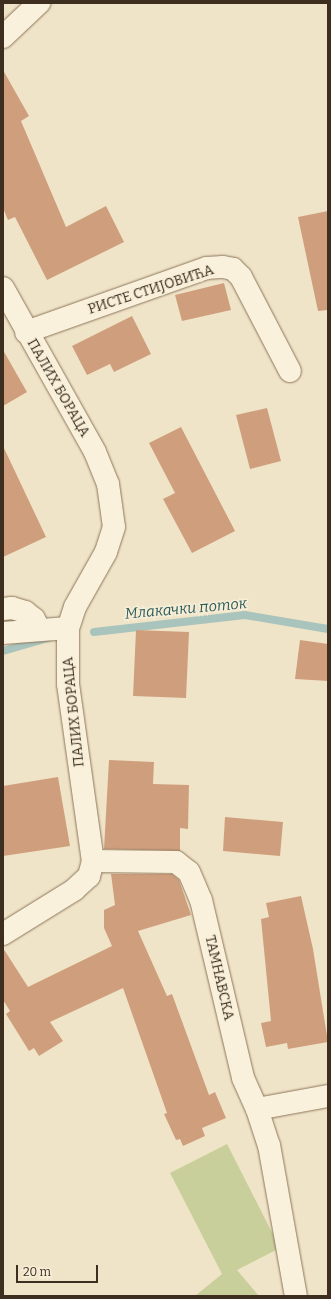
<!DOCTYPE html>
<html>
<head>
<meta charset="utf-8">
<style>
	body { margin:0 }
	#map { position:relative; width:331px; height:1299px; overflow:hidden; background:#f0e4c8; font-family:Bitter,serif }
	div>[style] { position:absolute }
	.green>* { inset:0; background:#c9cf9b }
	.stream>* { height:8px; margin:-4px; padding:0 4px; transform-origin:4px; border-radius:4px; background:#a9c4bc }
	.building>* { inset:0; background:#cf9f7d }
	.roads { filter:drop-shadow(0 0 1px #8d765c) drop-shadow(0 0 1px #8d765c) }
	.minor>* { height:22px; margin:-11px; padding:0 11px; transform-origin:11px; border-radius:11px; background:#faf1dc }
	span { translate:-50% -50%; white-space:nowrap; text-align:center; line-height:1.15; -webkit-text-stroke:3px #f7eed8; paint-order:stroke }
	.street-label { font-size:14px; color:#3d2e20 }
	.water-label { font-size:15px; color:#2f5d5a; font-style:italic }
	.frame { position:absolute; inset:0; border:4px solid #3d2e20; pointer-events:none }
	.scale { position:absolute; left:16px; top:1265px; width:82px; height:18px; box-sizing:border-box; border:2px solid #3d2e20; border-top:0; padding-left:5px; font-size:12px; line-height:14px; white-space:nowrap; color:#3d2e20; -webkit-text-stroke:3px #f7eed8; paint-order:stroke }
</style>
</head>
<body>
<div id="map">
	<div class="green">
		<div style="clip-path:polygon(227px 1144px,280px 1248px,237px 1270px,259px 1296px,195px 1296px,222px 1274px,170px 1173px)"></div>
	</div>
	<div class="stream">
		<div style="left:94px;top:632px;width:152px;rotate:-6.4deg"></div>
		<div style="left:245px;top:615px;width:84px;rotate:9.6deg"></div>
		<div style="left:3px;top:651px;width:47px;rotate:-16.1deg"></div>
	</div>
	<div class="building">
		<div style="clip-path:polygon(3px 70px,29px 116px,21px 121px,66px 227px,106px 206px,124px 242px,47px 280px,15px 217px,8px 220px,3px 208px)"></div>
		<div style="clip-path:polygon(328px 211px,328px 310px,318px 311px,298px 217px)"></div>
		<div style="clip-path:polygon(224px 283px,231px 310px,182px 321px,175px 295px)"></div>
		<div style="clip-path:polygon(132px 316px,151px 354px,114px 372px,110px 364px,87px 375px,72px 346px)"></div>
		<div style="clip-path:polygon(3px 350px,27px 392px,3px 406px)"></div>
		<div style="clip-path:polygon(267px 408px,281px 461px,250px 469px,236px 415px)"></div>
		<div style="clip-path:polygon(181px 427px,235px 531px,192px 553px,163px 499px,175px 493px,149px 443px)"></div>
		<div style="clip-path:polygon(3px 446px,46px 537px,3px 557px)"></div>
		<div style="clip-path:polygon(136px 630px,189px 632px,186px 698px,133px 696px)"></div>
		<div style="clip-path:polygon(300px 640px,328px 644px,328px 681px,295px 679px)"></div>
		<div style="clip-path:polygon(109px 760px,154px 762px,153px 784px,189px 785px,188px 829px,180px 828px,180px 851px,104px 849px)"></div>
		<div style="clip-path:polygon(58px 777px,70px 846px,3px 856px,3px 786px)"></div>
		<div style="clip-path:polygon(225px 817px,283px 822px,280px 856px,223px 851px)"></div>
		<div style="clip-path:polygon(111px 874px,172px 874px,179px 880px,191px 915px,138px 931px,167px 996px,172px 994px,209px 1095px,215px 1092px,226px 1118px,202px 1128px,205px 1136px,183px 1146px,180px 1139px,176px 1140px,164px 1114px,167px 1113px,123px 988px,50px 1022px,63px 1041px,39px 1056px,34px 1048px,29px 1051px,6px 1014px,10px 1011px,3px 1000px,3px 948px,28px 987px,112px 946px,104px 928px,104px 910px,115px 905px)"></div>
		<div style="clip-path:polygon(301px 896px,313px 949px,328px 1042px,288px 1049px,287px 1043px,266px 1047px,261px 1023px,271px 1021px,261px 919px,269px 917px,266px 903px)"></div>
	</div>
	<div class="roads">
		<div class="minor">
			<div style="left:3px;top:37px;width:50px;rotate:-43.4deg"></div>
			<div style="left:3px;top:288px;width:188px;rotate:60.7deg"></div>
			<div style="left:95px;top:452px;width:35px;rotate:68deg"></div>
			<div style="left:108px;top:484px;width:43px;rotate:82.1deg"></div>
			<div style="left:114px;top:527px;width:26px;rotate:108deg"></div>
			<div style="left:106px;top:552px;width:63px;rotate:119.4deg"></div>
			<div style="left:75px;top:607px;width:22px;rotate:108deg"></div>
			<div style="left:68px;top:628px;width:56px;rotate:90deg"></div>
			<div style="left:68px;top:684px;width:179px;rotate:82deg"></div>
			<div style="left:93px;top:861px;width:16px;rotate:105deg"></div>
			<div style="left:89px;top:876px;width:21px;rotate:137deg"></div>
			<div style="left:74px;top:890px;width:84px;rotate:148.2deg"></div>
			<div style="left:26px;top:332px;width:192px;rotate:-19.5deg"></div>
			<div style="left:207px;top:268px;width:16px;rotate:-4deg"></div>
			<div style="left:223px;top:267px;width:10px;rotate:11deg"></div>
			<div style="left:233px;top:269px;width:11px;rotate:45deg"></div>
			<div style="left:241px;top:277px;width:106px;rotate:62.5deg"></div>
			<div style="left:3px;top:609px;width:9px;rotate:-6deg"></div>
			<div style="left:12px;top:608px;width:14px;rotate:17deg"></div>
			<div style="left:25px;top:612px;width:11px;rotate:38deg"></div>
			<div style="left:34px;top:619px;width:11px;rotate:63deg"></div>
			<div style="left:3px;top:633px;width:65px;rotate:-4.4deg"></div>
			<div style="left:93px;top:861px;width:83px;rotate:0.7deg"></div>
			<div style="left:176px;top:862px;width:16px;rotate:38deg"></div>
			<div style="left:189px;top:872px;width:30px;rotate:67deg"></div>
			<div style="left:201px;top:900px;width:183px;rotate:76.7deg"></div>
			<div style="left:243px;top:1078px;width:34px;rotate:66deg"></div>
			<div style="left:257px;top:1109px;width:72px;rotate:-10.4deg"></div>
			<div style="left:257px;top:1109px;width:38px;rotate:72deg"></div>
			<div style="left:269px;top:1145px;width:153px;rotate:79.9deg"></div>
		</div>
	</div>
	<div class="street-label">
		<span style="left:151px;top:290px;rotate:-18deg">РИСТЕ СТИЈОВИЋА</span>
		<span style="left:58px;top:388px;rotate:60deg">ПАЛИХ БОРАЦА</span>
		<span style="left:74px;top:712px;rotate:-96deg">ПАЛИХ БОРАЦА</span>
		<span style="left:219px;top:978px;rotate:77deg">ТАМНАВСКА</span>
	</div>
	<div class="water-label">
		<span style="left:186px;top:609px;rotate:-5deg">Млакачки поток</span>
	</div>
	<div class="frame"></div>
	<div class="scale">20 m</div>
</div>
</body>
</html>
